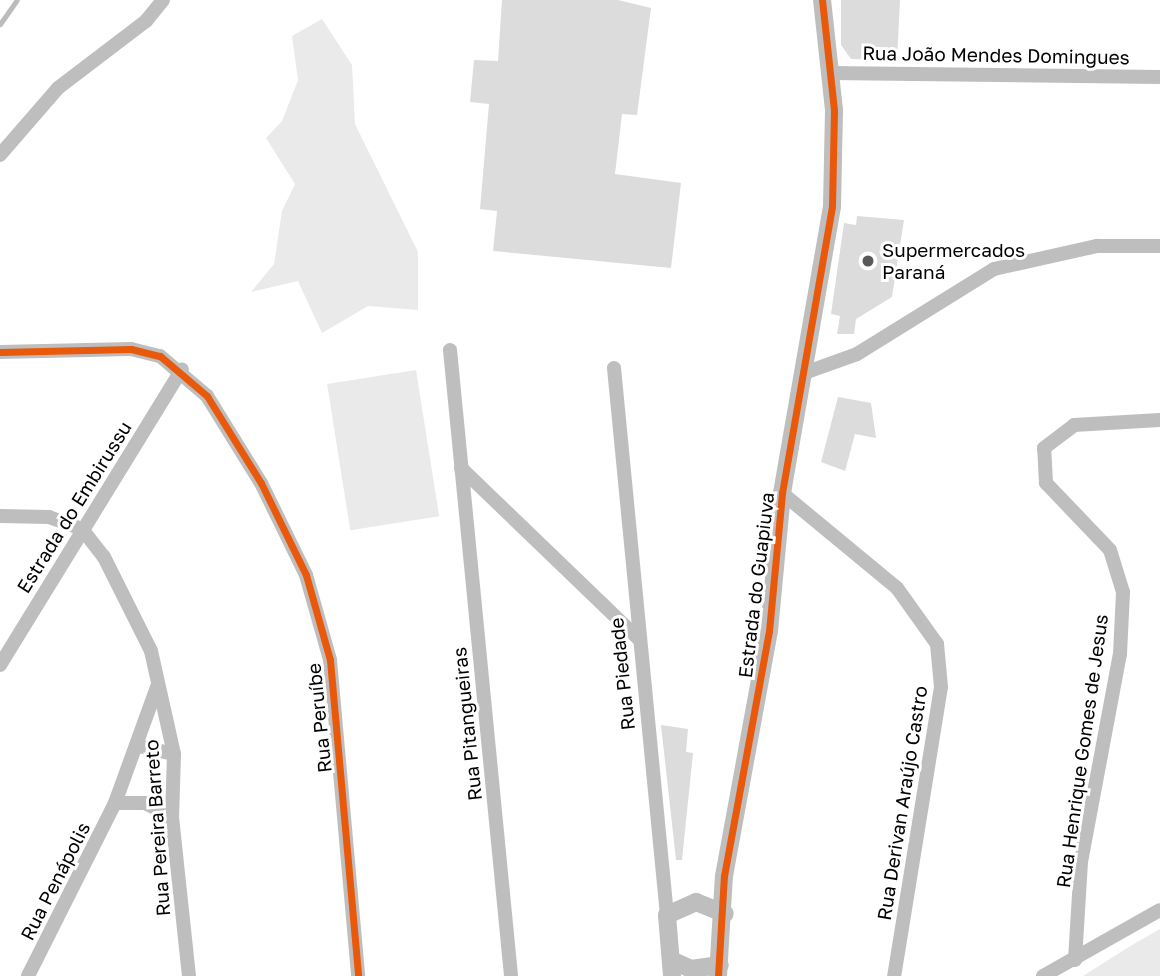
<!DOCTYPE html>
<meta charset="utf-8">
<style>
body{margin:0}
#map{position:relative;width:1160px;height:976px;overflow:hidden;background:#fff;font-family:"Golos Text",sans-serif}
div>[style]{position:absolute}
.green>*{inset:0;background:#eaeaea;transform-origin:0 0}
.stream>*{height:5px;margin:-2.5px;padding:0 2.5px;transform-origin:2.5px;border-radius:2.5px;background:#bcbcbc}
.building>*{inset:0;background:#dcdcdc}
.minor>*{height:14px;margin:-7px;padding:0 7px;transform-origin:7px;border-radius:7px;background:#bebebe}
.tertiary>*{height:18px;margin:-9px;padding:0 9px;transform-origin:9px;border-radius:9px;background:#bebebe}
.cycleway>*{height:7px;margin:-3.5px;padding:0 3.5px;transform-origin:3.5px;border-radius:3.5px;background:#e8590c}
.dots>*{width:19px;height:19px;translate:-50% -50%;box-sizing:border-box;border:4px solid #fff;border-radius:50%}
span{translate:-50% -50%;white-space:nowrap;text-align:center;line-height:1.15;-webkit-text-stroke:6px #fff;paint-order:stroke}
.street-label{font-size:19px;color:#000}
.poi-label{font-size:19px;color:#000}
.left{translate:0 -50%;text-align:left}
</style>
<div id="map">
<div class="green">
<div style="clip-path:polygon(322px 19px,352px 65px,355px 124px,418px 252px,418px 310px,368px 306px,322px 333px,298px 281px,251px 292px,274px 264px,282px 211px,295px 184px,266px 138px,282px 121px,298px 80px,292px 36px)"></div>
<div style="left:416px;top:370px;width:148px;height:90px;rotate:81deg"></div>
<div style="clip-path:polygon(1160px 929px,1160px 976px,1083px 976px,1132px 945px)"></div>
</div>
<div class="stream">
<div style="left:0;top:24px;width:29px;rotate:-55deg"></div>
</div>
<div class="building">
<div style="clip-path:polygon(502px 0,618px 0,651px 8px,637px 115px,622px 114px,615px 174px,681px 183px,671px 268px,493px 251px,497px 211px,480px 209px,489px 104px,470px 102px,474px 60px,498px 61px)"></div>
<div style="clip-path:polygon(841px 0,900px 0,897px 60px,851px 59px,841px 45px)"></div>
<div style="clip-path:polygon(857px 216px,904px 220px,892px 297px,856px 319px,854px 334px,837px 334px,840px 316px,831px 314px,844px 223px,856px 225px)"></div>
<div style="clip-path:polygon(838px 397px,871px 403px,876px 438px,855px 434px,845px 471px,821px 462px)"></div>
<div style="clip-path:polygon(661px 725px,688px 729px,686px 752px,693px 753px,682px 860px,676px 860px)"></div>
</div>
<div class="minor">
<div style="left:831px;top:73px;width:329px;rotate:0.7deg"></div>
<div style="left:0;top:155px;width:89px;rotate:-49.1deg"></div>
<div style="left:58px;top:88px;width:111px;rotate:-37.3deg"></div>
<div style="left:146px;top:21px;width:27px;rotate:-51deg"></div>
<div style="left:450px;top:350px;width:629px;rotate:84.43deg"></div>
<div style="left:0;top:352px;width:131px;rotate:-1.3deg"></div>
<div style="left:131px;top:349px;width:30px;rotate:14deg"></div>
<div style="left:160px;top:356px;width:62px;rotate:40.4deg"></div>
<div style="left:207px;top:396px;width:102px;rotate:58.2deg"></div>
<div style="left:261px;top:483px;width:102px;rotate:63.9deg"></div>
<div style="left:306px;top:575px;width:88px;rotate:74.2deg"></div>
<div style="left:330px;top:660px;width:317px;rotate:84.9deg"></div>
<div style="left:614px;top:368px;width:550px;rotate:84.47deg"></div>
<div style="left:807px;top:372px;width:53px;rotate:-19.8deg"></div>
<div style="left:857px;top:354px;width:161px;rotate:-31.8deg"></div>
<div style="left:994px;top:269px;width:106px;rotate:-12.6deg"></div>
<div style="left:1097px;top:246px;width:63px"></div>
<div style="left:461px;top:468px;width:247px;rotate:43.9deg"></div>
<div style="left:782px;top:493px;width:149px;rotate:39.6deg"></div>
<div style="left:897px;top:588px;width:69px;rotate:54.5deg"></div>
<div style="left:937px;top:644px;width:43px;rotate:84.7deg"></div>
<div style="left:941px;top:687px;width:293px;rotate:99.2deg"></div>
<div style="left:0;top:516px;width:49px;rotate:1.2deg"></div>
<div style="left:49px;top:517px;width:35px;rotate:20deg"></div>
<div style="left:82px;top:529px;width:36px;rotate:52deg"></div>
<div style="left:104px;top:557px;width:105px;rotate:63.4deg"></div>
<div style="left:151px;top:651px;width:106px;rotate:77.4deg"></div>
<div style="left:174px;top:754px;width:63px;rotate:91.8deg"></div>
<div style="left:172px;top:817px;width:160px;rotate:83.9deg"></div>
<div style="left:0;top:665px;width:347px;rotate:-58.4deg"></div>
<div style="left:139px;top:746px;width:36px;rotate:13deg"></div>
<div style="left:115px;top:803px;width:30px"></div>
<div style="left:145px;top:803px;width:30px;rotate:27deg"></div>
<div style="left:1075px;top:960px;width:98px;rotate:-86.5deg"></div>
<div style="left:1081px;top:862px;width:212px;rotate:-79.4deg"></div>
<div style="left:1120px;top:654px;width:62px;rotate:-87.2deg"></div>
<div style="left:1123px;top:592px;width:44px;rotate:-107.2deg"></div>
<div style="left:1110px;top:550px;width:93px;rotate:-133.7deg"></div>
<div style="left:1046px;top:483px;width:35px;rotate:-93deg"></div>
<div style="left:1044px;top:448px;width:38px;rotate:-37deg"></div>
<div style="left:1074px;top:425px;width:86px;rotate:-3.3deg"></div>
<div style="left:28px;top:976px;width:194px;rotate:-63.3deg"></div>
<div style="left:115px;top:803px;width:123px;rotate:-70.1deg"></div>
<div style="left:1043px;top:976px;width:134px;rotate:-29.4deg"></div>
</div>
<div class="tertiary">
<div style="left:671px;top:960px;width:22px;rotate:24deg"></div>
<div style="left:691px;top:969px;width:29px;rotate:-8deg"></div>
<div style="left:672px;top:976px;width:61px;rotate:-94.7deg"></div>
<div style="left:667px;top:915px;width:32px;rotate:-24deg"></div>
<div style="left:696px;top:902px;width:31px;rotate:22deg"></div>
<div style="left:718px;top:976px;width:100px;rotate:-86.6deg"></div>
<div style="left:724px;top:876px;width:249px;rotate:-79.6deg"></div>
<div style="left:769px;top:631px;width:139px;rotate:-84.6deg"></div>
<div style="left:782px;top:493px;width:291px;rotate:-80.1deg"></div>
<div style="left:832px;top:206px;width:96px;rotate:-88.8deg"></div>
<div style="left:834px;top:110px;width:111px;rotate:-96.2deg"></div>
</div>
<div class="cycleway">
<div style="left:0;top:352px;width:131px;rotate:-1.3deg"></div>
<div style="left:131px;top:349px;width:30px;rotate:14deg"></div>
<div style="left:160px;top:356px;width:62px;rotate:40.4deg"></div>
<div style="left:207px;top:396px;width:102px;rotate:58.2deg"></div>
<div style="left:261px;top:483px;width:102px;rotate:63.9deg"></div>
<div style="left:306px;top:575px;width:88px;rotate:74.2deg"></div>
<div style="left:330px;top:660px;width:317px;rotate:84.9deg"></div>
<div style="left:718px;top:976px;width:100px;rotate:-86.6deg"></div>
<div style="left:724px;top:876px;width:249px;rotate:-79.6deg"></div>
<div style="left:769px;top:631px;width:139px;rotate:-84.6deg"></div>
<div style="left:782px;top:493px;width:291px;rotate:-80.1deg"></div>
<div style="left:832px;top:206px;width:96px;rotate:-88.8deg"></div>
<div style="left:834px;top:110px;width:111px;rotate:-96.2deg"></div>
</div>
<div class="dots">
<div style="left:868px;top:261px;background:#595959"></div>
</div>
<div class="street-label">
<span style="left:996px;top:55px;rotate:1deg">Rua João Mendes Domingues</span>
<span style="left:74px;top:507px;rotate:-58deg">Estrada do Embirussu</span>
<span style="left:756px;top:585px;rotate:-83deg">Estrada do Guapiuva</span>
<span style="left:622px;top:674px;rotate:-96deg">Rua Piedade</span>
<span style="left:319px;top:718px;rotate:-96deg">Rua Peruíbe</span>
<span style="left:467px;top:724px;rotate:-96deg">Rua Pitangueiras</span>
<span style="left:1082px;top:751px;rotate:-82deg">Rua Henrique Gomes de Jesus</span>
<span style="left:902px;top:803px;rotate:-81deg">Rua Derivan Araújo Castro</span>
<span style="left:157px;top:828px;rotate:-94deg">Rua Pereira Barreto</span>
<span style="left:55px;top:881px;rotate:-63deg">Rua Penápolis</span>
</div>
<div class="poi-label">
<span class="left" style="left:882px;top:261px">Supermercados<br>Paraná</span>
</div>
</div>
